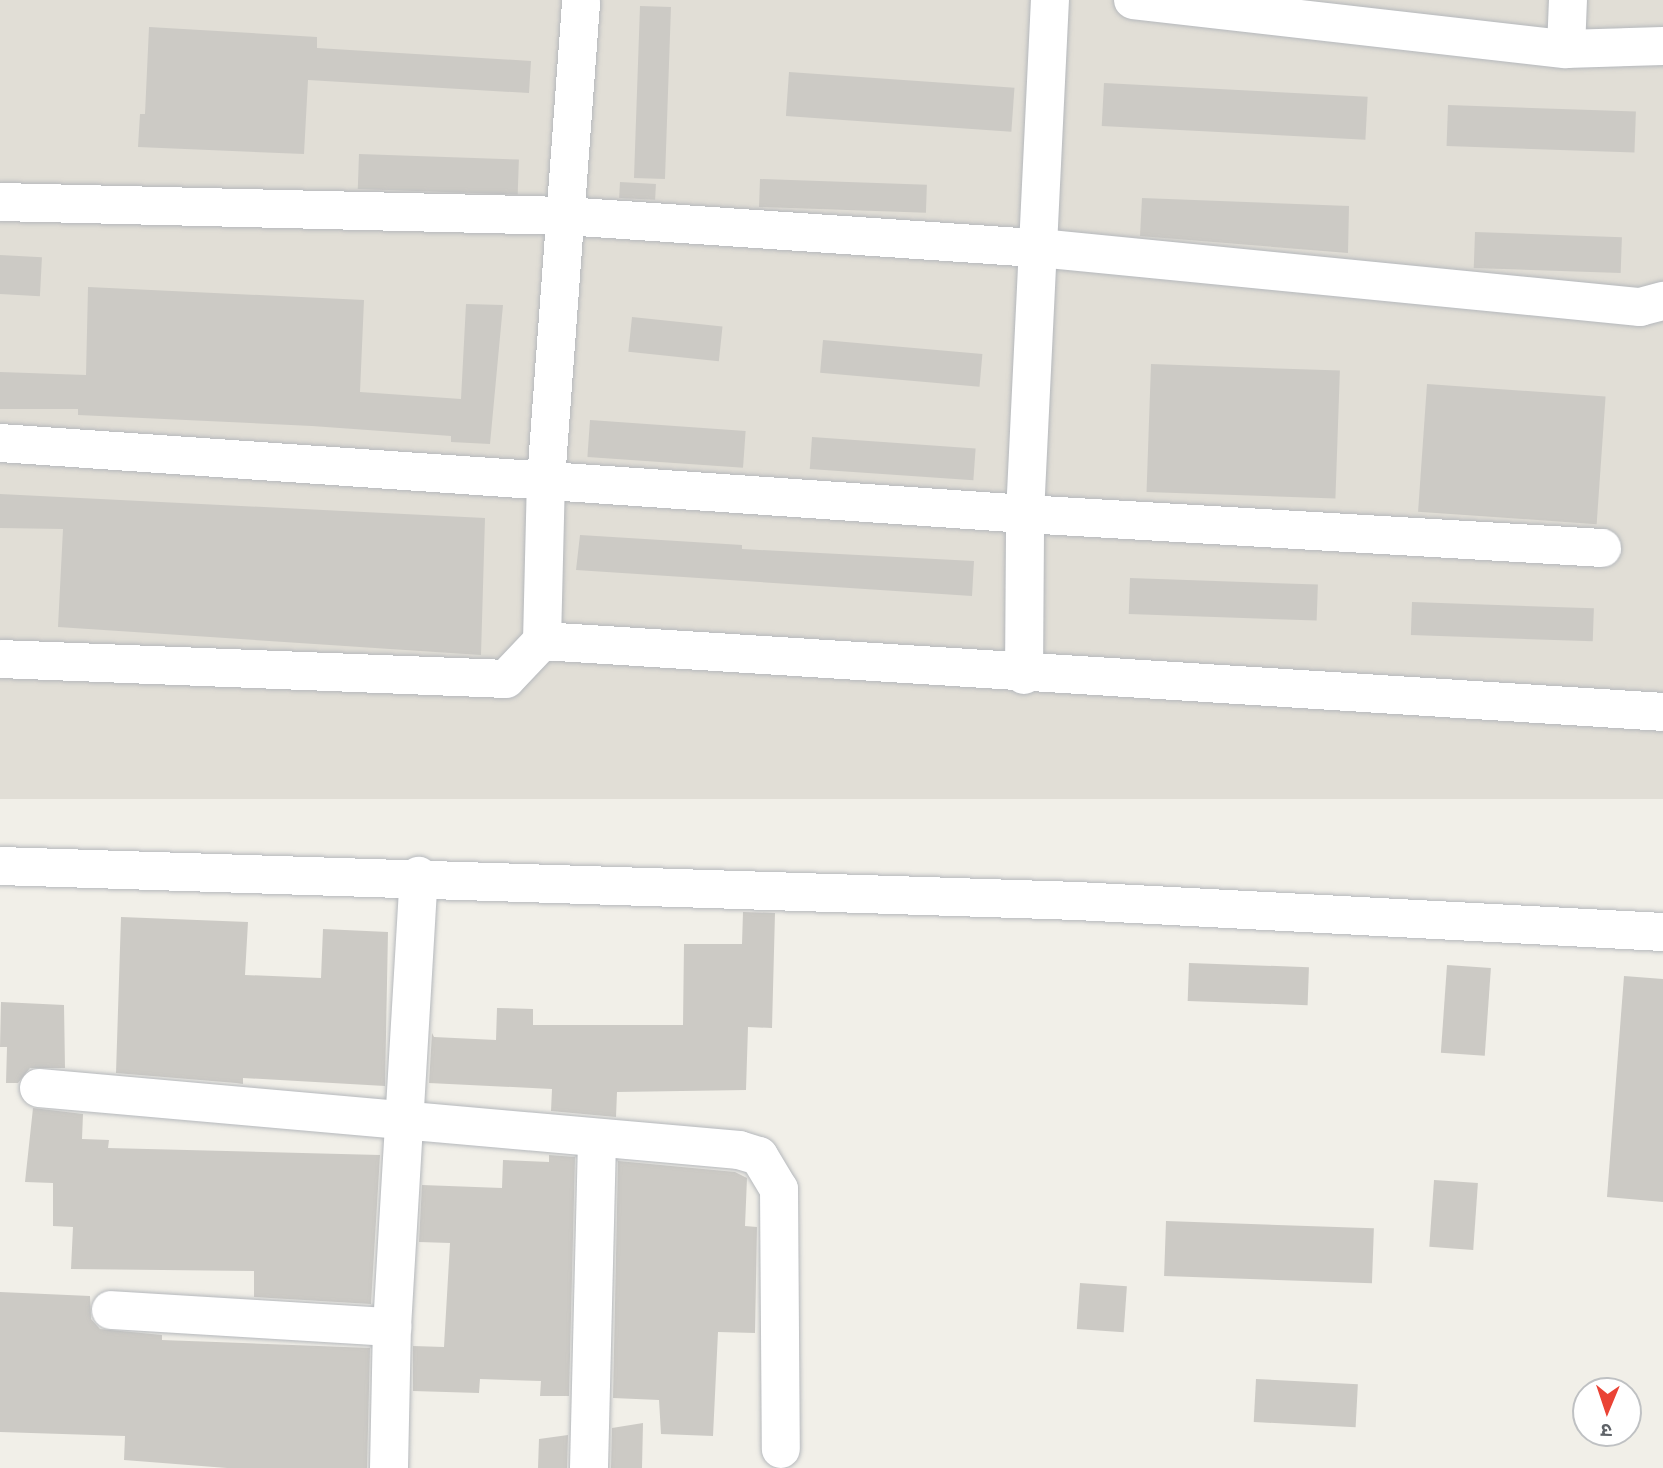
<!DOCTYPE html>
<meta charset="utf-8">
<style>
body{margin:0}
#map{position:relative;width:1663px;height:1468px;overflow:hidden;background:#f1efe8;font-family:"Archivo Narrow","Noto Sans Devanagari",sans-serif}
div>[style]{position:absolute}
.education>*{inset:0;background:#e1ded6;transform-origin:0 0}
.building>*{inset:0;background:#cccac5;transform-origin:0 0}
.roads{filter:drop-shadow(0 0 2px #b5b8bc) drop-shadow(0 0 2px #b5b8bc)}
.minor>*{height:38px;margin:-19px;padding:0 19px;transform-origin:19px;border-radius:19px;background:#fff}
span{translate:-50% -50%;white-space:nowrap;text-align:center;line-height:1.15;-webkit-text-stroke:6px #fff;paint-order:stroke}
.north{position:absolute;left:1572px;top:1377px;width:70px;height:70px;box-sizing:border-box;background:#fff;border:2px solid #bfc1c3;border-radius:50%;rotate:182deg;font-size:19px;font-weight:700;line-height:28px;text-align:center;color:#5f6368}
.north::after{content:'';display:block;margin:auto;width:24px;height:32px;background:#ea4335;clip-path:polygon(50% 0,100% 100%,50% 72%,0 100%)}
</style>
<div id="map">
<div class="education">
<div style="left:0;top:0;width:1663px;height:799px"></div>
</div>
<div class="building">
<div style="left:640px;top:6px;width:31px;height:172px;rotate:2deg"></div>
<div style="clip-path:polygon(149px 27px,317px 37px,317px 48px,531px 61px,529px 93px,308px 80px,304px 154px,138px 147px,140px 114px,145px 114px)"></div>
<div style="left:789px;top:72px;width:226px;height:44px;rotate:4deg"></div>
<div style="left:1104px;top:83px;width:264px;height:43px;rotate:3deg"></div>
<div style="left:1448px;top:105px;width:188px;height:41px;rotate:2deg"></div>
<div style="left:359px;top:154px;width:160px;height:35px;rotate:2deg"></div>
<div style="left:760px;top:179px;width:167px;height:28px;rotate:2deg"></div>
<div style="left:620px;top:182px;width:36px;height:16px;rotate:3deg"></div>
<div style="clip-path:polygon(1142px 198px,1349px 206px,1348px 253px,1140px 236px)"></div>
<div style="left:1475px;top:232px;width:147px;height:36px;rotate:2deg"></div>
<div style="left:0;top:255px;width:42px;height:39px;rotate:3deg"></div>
<div style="clip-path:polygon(88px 287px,364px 300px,360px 392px,461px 399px,466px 304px,503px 305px,490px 444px,451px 442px,451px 436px,312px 426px,78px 415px,78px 409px,0 409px,0 372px,86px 375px)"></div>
<div style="left:632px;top:317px;width:91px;height:35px;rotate:6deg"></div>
<div style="left:823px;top:340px;width:160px;height:33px;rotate:5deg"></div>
<div style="left:1151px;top:364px;width:189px;height:128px;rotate:2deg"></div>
<div style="left:1427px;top:384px;width:179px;height:128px;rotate:4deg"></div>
<div style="left:590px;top:420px;width:156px;height:37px;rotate:4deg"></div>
<div style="left:812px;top:437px;width:164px;height:32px;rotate:4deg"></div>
<div style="clip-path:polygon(0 494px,485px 518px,481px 655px,58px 627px,63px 529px,0 528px)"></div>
<div style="clip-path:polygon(580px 535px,742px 545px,742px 549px,974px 561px,972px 596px,576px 570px)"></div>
<div style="left:1130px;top:578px;width:188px;height:36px;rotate:2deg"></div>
<div style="left:1412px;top:602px;width:182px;height:33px;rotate:2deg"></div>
<div style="clip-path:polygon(743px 912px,775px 913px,772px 1028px,748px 1027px,746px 1090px,617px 1092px,616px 1117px,551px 1111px,552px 1089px,429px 1083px,432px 1033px,434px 1037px,496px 1040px,497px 1008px,533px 1009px,533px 1025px,683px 1025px,684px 944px,742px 944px)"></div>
<div style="clip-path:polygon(121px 917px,248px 922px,245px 975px,321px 978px,323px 929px,388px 932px,385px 1086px,243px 1078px,243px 1084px,236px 1083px,116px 1073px)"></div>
<div style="left:1189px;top:963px;width:120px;height:38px;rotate:2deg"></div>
<div style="left:1447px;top:965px;width:44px;height:88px;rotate:4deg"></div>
<div style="clip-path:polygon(1624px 976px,1663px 979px,1663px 1202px,1607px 1197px)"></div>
<div style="clip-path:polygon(1px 1002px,64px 1005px,65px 1068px,30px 1068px,18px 1083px,6px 1083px,7px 1047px,0 1047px)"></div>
<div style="clip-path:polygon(33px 1108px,83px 1114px,82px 1139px,109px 1140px,108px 1148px,380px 1155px,371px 1304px,254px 1297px,254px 1271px,71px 1269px,73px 1227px,53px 1226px,53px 1183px,25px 1182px)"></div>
<div style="clip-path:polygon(549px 1155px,575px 1157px,569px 1396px,540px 1396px,541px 1381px,480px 1379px,479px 1393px,413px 1391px,413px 1346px,444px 1347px,450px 1243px,419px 1242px,422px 1185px,502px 1188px,503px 1160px,549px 1162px)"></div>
<div style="clip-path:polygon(618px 1161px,735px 1172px,747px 1178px,745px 1226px,757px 1227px,755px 1333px,718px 1332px,713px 1436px,661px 1434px,659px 1400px,613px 1398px)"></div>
<div style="left:1434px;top:1180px;width:44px;height:67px;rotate:4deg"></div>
<div style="left:1166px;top:1221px;width:208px;height:55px;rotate:2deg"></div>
<div style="left:1080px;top:1283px;width:47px;height:46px;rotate:4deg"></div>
<div style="clip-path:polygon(0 1292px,90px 1296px,91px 1319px,100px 1329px,162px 1335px,162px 1340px,370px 1348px,367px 1468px,227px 1468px,124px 1460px,125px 1436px,0 1432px)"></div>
<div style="left:1256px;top:1379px;width:102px;height:43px;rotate:3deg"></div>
<div style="clip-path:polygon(643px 1423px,642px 1468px,611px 1468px,612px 1428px)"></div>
<div style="clip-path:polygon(568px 1435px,567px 1468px,538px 1468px,539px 1439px)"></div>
</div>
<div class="roads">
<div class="minor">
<div style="left:1133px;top:0;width:436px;rotate:6.5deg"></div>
<div style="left:1566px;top:49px;width:97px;rotate:-1.8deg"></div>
<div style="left:1566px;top:49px;width:49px;rotate:-87.7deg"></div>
<div style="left:0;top:202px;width:565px;rotate:1.42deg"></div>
<div style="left:565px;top:216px;width:475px;rotate:3.9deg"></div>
<div style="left:1039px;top:248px;width:604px;rotate:5.61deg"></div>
<div style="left:1640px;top:307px;width:24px;rotate:-15deg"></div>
<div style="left:0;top:443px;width:1027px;rotate:3.96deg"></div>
<div style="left:1025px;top:514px;width:578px;rotate:3.37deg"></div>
<div style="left:542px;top:641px;width:1123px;rotate:3.62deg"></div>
<div style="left:0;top:659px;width:506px;rotate:2.26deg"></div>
<div style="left:506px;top:679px;width:52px;rotate:-46.5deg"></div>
<div style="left:542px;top:641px;width:161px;rotate:-88.6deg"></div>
<div style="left:546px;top:480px;width:481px;rotate:-85.8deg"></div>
<div style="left:1024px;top:675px;width:161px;rotate:-89.6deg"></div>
<div style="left:1025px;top:514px;width:515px;rotate:-87.22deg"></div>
<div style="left:0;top:866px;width:1078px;rotate:1.86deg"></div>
<div style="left:1077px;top:901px;width:587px;rotate:3.03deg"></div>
<div style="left:39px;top:1088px;width:703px;rotate:5.06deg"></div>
<div style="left:739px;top:1150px;width:21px;rotate:17deg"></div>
<div style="left:759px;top:1156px;width:39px;rotate:59deg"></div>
<div style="left:779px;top:1189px;width:260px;rotate:89.6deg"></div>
<div style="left:111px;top:1310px;width:282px;rotate:3.5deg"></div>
<div style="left:389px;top:1468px;width:141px;rotate:-88.8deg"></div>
<div style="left:392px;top:1327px;width:452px;rotate:-86.6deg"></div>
<div style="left:589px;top:1468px;width:328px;rotate:-88.6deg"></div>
</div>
</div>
<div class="north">उ</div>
</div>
